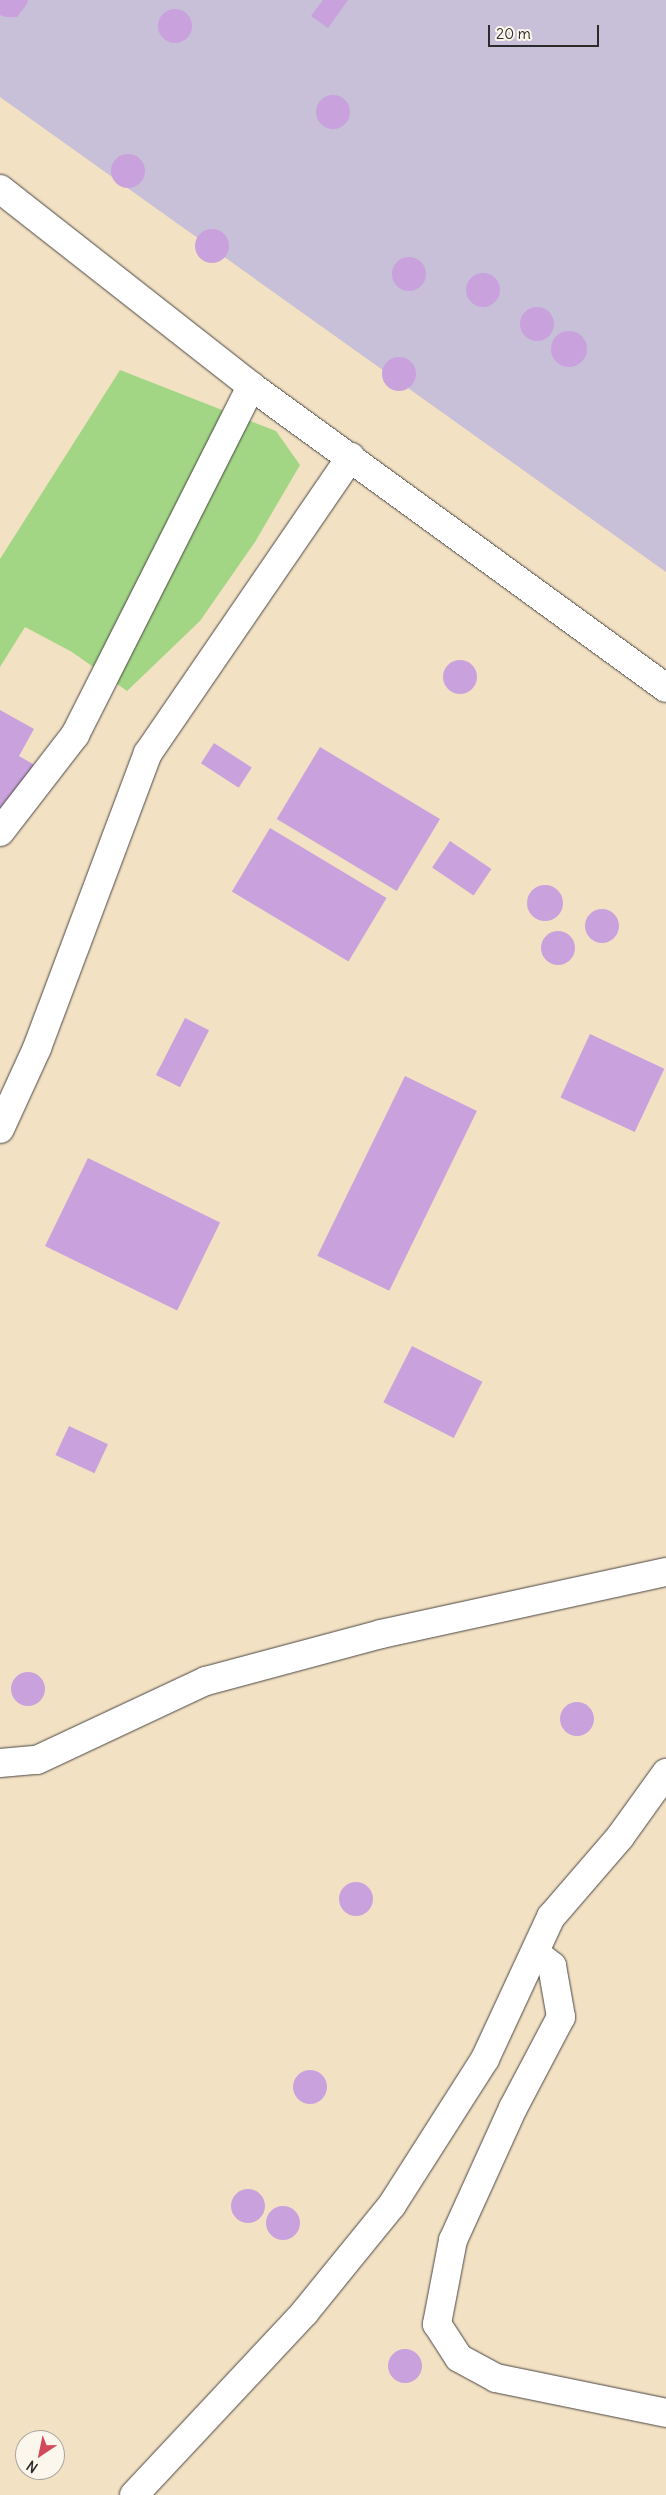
<!DOCTYPE html>
<style>
body{margin:0}
#map{position:relative;width:666px;height:2495px;overflow:hidden;background:#f3e1c4;font-family:Delius,sans-serif}
div>[style]{position:absolute}
.industrial>*{inset:0;background:#c8bfd8}
.green>*{inset:0;background:#a2d685}
.building>*{inset:0;background:#c9a1dd;transform-origin:0 0}
.round{border-radius:50%}
.roads{filter:drop-shadow(0 0 1px #494642) drop-shadow(0 0 1px #494642)}
.minor>*{height:28px;margin:-14px;padding:0 14px;transform-origin:14px;border-radius:14px;background:#fff}
span{translate:-50% -50%;white-space:nowrap;text-align:center;line-height:1.15;-webkit-text-stroke:5px #fbf7ec;paint-order:stroke}
.north{position:absolute;left:15px;top:2430px;width:50px;height:50px;box-sizing:border-box;background:#fbf7ec;border:1px solid #a8a59f;border-radius:50%;rotate:214deg;font-size:14px;font-weight:700;line-height:20px;text-align:center;color:#2b2b2b}
.north::after{content:'';display:block;margin:auto;width:18px;height:22px;background:#d1495b;clip-path:polygon(50% 0,100% 100%,50% 72%,0 100%)}
.scale{position:absolute;left:488px;top:25px;width:111px;height:22px;box-sizing:border-box;border:2px solid #2b2b2b;border-top:0;padding-left:6px;font-size:15px;line-height:18px;white-space:nowrap;color:#2b2b2b;-webkit-text-stroke:4px #fbf7ec;paint-order:stroke}
</style>
<div id="map">
<div class="industrial">
<div style="clip-path:polygon(0 0,666px 0,666px 572px,0 97px)"></div>
</div>
<div class="green">
<div style="clip-path:polygon(120px 370px,276px 431px,300px 465px,255px 542px,200px 621px,127px 691px,72px 652px,25px 627px,0 667px,0 559px)"></div>
</div>
<div class="building">
<div style="clip-path:polygon(0 0,28px 0,27px 4px,17px 17px,6px 17px,0 15px)"></div>
<div style="clip-path:polygon(323px 0,348px 0,328px 28px,311px 16px)"></div>
<div class="round" style="left:158px;top:9px;width:34px;height:34px"></div>
<div class="round" style="left:316px;top:95px;width:34px;height:34px"></div>
<div class="round" style="left:111px;top:154px;width:34px;height:34px"></div>
<div class="round" style="left:195px;top:229px;width:34px;height:34px"></div>
<div class="round" style="left:392px;top:257px;width:34px;height:34px"></div>
<div class="round" style="left:466px;top:273px;width:34px;height:34px"></div>
<div class="round" style="left:520px;top:307px;width:34px;height:34px"></div>
<div class="round" style="left:551px;top:331px;width:36px;height:36px"></div>
<div class="round" style="left:382px;top:357px;width:34px;height:34px"></div>
<div class="round" style="left:443px;top:660px;width:34px;height:34px"></div>
<div style="clip-path:polygon(0 710px,34px 729px,19px 756px,45px 771px,0 832px)"></div>
<div style="left:214px;top:743px;width:45px;height:24px;rotate:33deg"></div>
<div style="left:320px;top:747px;width:140px;height:84px;rotate:31deg"></div>
<div style="left:270px;top:828px;width:136px;height:74px;rotate:31deg"></div>
<div style="left:450px;top:841px;width:50px;height:32px;rotate:34deg"></div>
<div class="round" style="left:527px;top:885px;width:36px;height:36px"></div>
<div class="round" style="left:585px;top:909px;width:34px;height:34px"></div>
<div class="round" style="left:541px;top:931px;width:34px;height:34px"></div>
<div style="left:185px;top:1018px;width:27px;height:64px;rotate:27deg"></div>
<div style="left:590px;top:1034px;width:82px;height:70px;rotate:25deg"></div>
<div style="left:405px;top:1076px;width:80px;height:200px;rotate:26deg"></div>
<div style="left:88px;top:1158px;width:147px;height:98px;rotate:26deg"></div>
<div style="left:412px;top:1346px;width:79px;height:63px;rotate:27deg"></div>
<div style="left:69px;top:1426px;width:43px;height:32px;rotate:25deg"></div>
<div class="round" style="left:11px;top:1672px;width:34px;height:34px"></div>
<div class="round" style="left:560px;top:1702px;width:34px;height:34px"></div>
<div class="round" style="left:339px;top:1882px;width:34px;height:34px"></div>
<div class="round" style="left:293px;top:2070px;width:34px;height:34px"></div>
<div class="round" style="left:231px;top:2189px;width:34px;height:34px"></div>
<div class="round" style="left:266px;top:2206px;width:34px;height:34px"></div>
<div class="round" style="left:388px;top:2349px;width:34px;height:34px"></div>
</div>
<div class="roads">
<div class="minor">
<div style="left:0;top:189px;width:319px;rotate:38.1deg"></div>
<div style="left:251px;top:386px;width:513px;rotate:36.04deg"></div>
<div style="left:0;top:832px;width:123px;rotate:-52.3deg"></div>
<div style="left:75px;top:735px;width:391px;rotate:-63.2deg"></div>
<div style="left:0;top:1129px;width:89px;rotate:-65.4deg"></div>
<div style="left:37px;top:1048px;width:315px;rotate:-69.4deg"></div>
<div style="left:148px;top:753px;width:359px;rotate:-55.6deg"></div>
<div style="left:0;top:1763px;width:37px;rotate:-5deg"></div>
<div style="left:37px;top:1760px;width:187px;rotate:-25.1deg"></div>
<div style="left:206px;top:1681px;width:181px;rotate:-15deg"></div>
<div style="left:381px;top:1634px;width:292px;rotate:-12.3deg"></div>
<div style="left:538px;top:1955px;width:18px;rotate:38deg"></div>
<div style="left:552px;top:1966px;width:52px;rotate:80deg"></div>
<div style="left:561px;top:2017px;width:103px;rotate:117.8deg"></div>
<div style="left:513px;top:2108px;width:145px;rotate:114.4deg"></div>
<div style="left:453px;top:2240px;width:86px;rotate:100.8deg"></div>
<div style="left:437px;top:2324px;width:40px;rotate:57.1deg"></div>
<div style="left:459px;top:2358px;width:42px;rotate:28.4deg"></div>
<div style="left:496px;top:2378px;width:174px;rotate:11.6deg"></div>
<div style="left:134px;top:2495px;width:250px;rotate:-46.9deg"></div>
<div style="left:305px;top:2312px;width:138px;rotate:-50.9deg"></div>
<div style="left:392px;top:2205px;width:173px;rotate:-57.5deg"></div>
<div style="left:485px;top:2059px;width:157px;rotate:-65.1deg"></div>
<div style="left:551px;top:1917px;width:106px;rotate:-49.2deg"></div>
<div style="left:620px;top:1837px;width:79px;rotate:-54.3deg"></div>
</div>
</div>
<div class="north">N</div>
<div class="scale">20 m</div>
</div>
